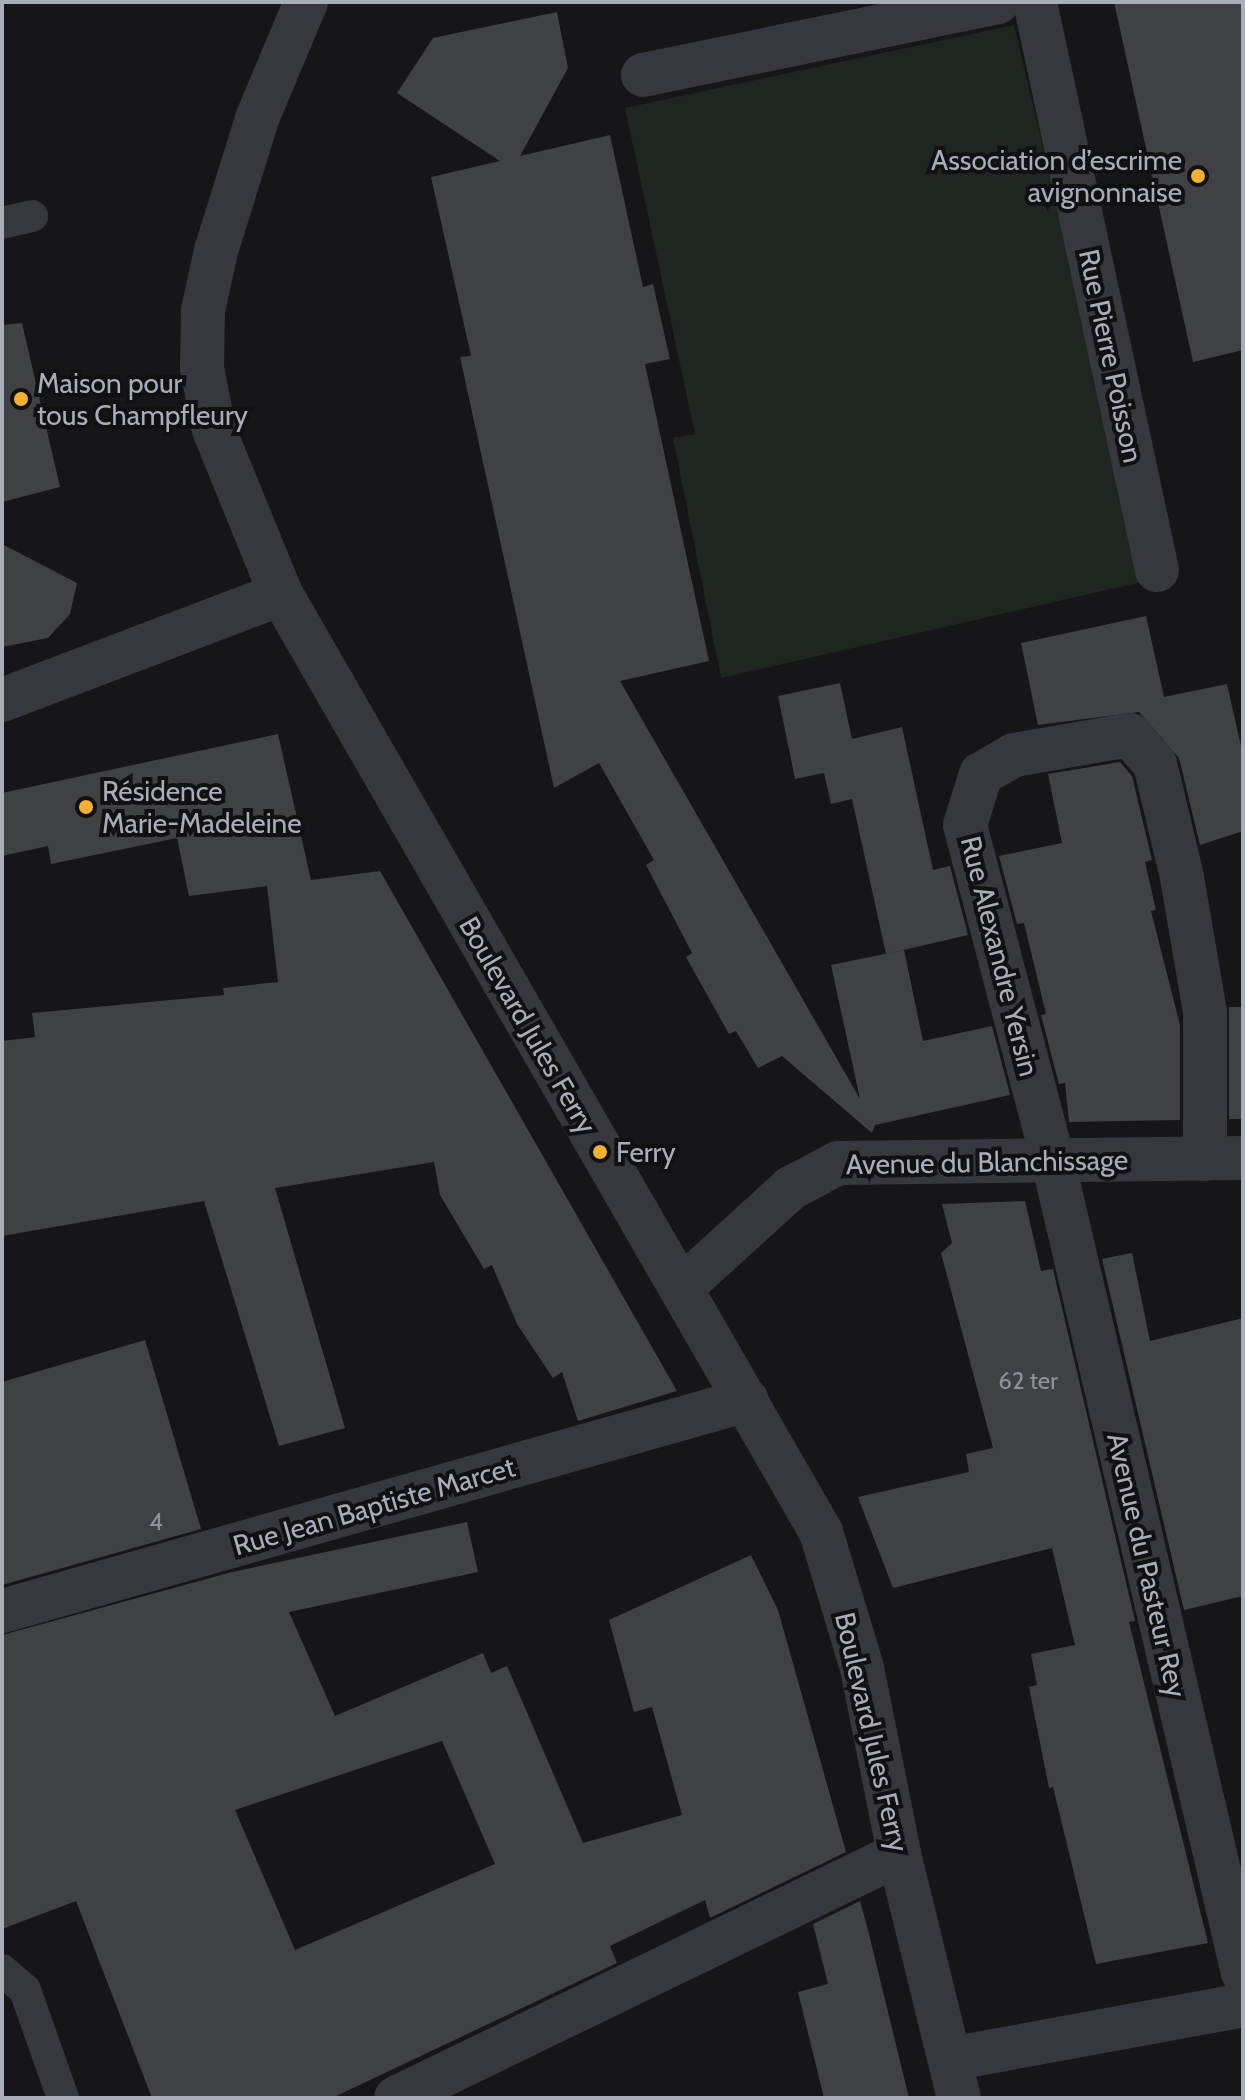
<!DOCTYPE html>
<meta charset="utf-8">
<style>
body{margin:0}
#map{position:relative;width:1245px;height:2100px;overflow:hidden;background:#161618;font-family:Cabin,sans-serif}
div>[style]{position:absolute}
.green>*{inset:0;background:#1e261f}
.building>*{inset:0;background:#404145;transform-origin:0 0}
.service>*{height:32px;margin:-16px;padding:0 16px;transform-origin:16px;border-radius:16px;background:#37383d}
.minor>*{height:44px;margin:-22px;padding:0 22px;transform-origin:22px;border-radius:22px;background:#37383d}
.tertiary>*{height:44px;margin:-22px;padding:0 22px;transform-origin:22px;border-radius:22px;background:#37383d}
.dots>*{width:22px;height:22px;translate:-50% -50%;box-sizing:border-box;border:4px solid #111113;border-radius:50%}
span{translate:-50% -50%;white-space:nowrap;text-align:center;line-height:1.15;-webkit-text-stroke:8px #111113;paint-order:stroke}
.number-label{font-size:24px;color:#8e929b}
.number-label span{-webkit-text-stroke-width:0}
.poi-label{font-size:28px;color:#a8adb8}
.right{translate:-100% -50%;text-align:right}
.left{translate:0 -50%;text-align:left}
.street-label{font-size:28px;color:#a8adb8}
.frame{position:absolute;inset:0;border:4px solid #a8adb8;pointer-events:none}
</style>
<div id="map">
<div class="green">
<div style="clip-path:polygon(1014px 25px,1146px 581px,721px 678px,673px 438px,695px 434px,625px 108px)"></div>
</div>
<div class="building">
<div style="clip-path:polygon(1114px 2px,1243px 2px,1243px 350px,1193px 362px)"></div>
<div style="clip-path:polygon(557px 12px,568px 68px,520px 156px,610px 135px,643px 287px,653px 284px,670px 359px,645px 364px,709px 661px,620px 681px,860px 1099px,831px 965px,904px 950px,923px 1041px,992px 1026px,1010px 1095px,875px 1125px,872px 1133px,782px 1056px,758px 1068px,736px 1031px,729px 1034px,686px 957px,692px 953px,646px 865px,654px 860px,599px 763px,554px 788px,460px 357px,471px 356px,431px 177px,500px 161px,397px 93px,433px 38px)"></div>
<div style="clip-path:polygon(22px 323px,60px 487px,2px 502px,2px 325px)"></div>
<div style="clip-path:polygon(2px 544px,77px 583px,70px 614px,48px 638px,2px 647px)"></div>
<div style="clip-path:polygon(1146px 616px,1164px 697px,1227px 684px,1243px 755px,1243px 831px,1200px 845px,1179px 758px,1139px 712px,1038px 725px,1021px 643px)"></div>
<div style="clip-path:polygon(840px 683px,852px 739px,902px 727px,933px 870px,950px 866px,968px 935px,886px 954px,852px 799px,831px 804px,824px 773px,795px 779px,778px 696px)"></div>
<div style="clip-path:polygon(278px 734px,311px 880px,380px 871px,677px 1391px,578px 1421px,562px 1372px,553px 1378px,517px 1324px,492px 1265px,484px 1269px,440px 1195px,434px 1162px,275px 1188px,345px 1428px,279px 1446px,204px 1201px,2px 1236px,2px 1041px,35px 1037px,32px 1013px,224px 995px,223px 988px,278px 982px,267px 886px,189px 896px,177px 838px,51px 864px,48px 846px,2px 856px,2px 793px)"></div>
<div style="clip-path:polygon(1120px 762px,1132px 776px,1152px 860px,1145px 862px,1156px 910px,1151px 911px,1180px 1025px,1180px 1120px,1069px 1122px,1065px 1083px,1059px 1084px,1041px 1015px,1046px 1014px,1024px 923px,1017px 924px,999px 856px,1062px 843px,1048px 774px)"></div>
<div style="left:1243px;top:1007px;width:112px;height:14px;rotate:90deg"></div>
<div style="clip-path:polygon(1025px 1201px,1041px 1271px,1053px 1269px,1135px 1621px,1129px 1622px,1208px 1943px,1096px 1964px,1053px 1787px,1049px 1788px,1029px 1687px,1037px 1685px,1031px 1654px,1075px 1645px,1052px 1548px,893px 1588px,858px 1497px,969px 1472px,966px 1454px,993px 1448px,941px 1253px,952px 1243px,942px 1204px)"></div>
<div style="clip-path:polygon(1132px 1253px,1150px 1341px,1243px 1318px,1243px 1596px,1184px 1610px,1102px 1259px)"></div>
<div style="clip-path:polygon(145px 1340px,201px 1529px,2px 1585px,2px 1382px)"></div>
<div style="clip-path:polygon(evenodd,467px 1522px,478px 1572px,289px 1612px,335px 1716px,483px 1653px,491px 1673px,507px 1666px,583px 1843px,682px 1815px,652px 1707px,634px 1712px,609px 1620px,751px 1555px,778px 1610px,846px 1852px,710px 1918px,705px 1900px,610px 1946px,617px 1963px,332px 2098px,152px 2098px,76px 1901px,2px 1929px,2px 1635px,232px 1572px,467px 1522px,442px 1741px,495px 1864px,295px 1950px,235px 1810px,442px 1741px)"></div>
<div style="clip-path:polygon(860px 1901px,868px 1930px,909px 2098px,824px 2098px,798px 1992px,828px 1984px,813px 1924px)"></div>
</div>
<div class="service">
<div style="left:2px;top:223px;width:31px;rotate:-13deg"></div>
<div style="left:2px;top:1970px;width:30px;rotate:41deg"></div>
<div style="left:25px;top:1990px;width:114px;rotate:70.6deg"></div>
</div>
<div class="minor">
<div style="left:1035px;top:2px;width:581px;rotate:77.88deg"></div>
<div style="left:643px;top:75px;width:362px;rotate:-11.6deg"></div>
<div style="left:2px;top:700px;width:298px;rotate:-20.8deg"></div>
<div style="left:1205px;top:1159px;width:147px;rotate:-90deg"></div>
<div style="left:1205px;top:1012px;width:137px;rotate:-99.7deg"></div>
<div style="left:1182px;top:877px;width:116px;rotate:-103.4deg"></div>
<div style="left:1155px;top:764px;width:38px;rotate:-131deg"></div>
<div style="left:1130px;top:735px;width:118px;rotate:170.2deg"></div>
<div style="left:1014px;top:755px;width:38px;rotate:150deg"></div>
<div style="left:981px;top:774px;width:53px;rotate:107.4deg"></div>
<div style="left:965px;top:825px;width:343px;rotate:75.3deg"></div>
<div style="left:1052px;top:1157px;width:838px;rotate:76.83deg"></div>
<div style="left:681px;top:1288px;width:149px;rotate:-42.3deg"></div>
<div style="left:791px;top:1188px;width:53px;rotate:-28deg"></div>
<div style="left:838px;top:1163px;width:405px;rotate:-0.7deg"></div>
<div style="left:2px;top:1611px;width:774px;rotate:-15.81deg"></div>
<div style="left:950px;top:2059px;width:298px;rotate:-10.4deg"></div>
<div style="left:396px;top:2098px;width:559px;rotate:-25.88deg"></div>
</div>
<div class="tertiary">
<div style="left:306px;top:2px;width:124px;rotate:112.8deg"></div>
<div style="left:258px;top:116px;width:141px;rotate:107.3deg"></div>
<div style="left:216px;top:251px;width:60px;rotate:102.4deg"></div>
<div style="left:203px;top:310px;width:58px;rotate:91deg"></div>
<div style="left:202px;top:368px;width:63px;rotate:79deg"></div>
<div style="left:214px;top:430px;width:177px;rotate:67.8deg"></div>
<div style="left:281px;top:594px;width:1082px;rotate:60.07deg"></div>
<div style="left:821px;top:1532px;width:142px;rotate:73.2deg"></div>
<div style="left:862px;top:1668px;width:190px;rotate:78.7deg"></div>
<div style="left:899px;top:1854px;width:251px;rotate:76.2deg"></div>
</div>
<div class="dots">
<div style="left:1198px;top:176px;background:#f2b134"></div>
<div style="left:21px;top:399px;background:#f2b134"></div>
<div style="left:86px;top:807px;background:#f2b134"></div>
<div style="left:600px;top:1152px;background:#f2b134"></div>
</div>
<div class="number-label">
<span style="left:1028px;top:1381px">62 ter</span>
<span style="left:156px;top:1522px">4</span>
</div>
<div class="poi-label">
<span class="right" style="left:1182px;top:176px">Association d’escrime<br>avignonnaise</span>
<span class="left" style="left:37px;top:399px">Maison pour<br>tous Champfleury</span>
<span class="left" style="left:102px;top:807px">Résidence<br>Marie-Madeleine</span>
<span class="left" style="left:616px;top:1152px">Ferry</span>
</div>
<div class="street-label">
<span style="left:1111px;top:356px;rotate:78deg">Rue Pierre Poisson</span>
<span style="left:1000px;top:956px;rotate:76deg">Rue Alexandre Yersin</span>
<span style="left:528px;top:1025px;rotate:60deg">Boulevard Jules Ferry</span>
<span style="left:987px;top:1162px;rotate:-1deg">Avenue du Blanchissage</span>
<span style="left:374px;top:1506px;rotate:-16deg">Rue Jean Baptiste Marcet</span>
<span style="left:1147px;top:1565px;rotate:77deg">Avenue du Pasteur Rey</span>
<span style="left:872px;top:1732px;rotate:77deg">Boulevard Jules Ferry</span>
</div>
<div class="frame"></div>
</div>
